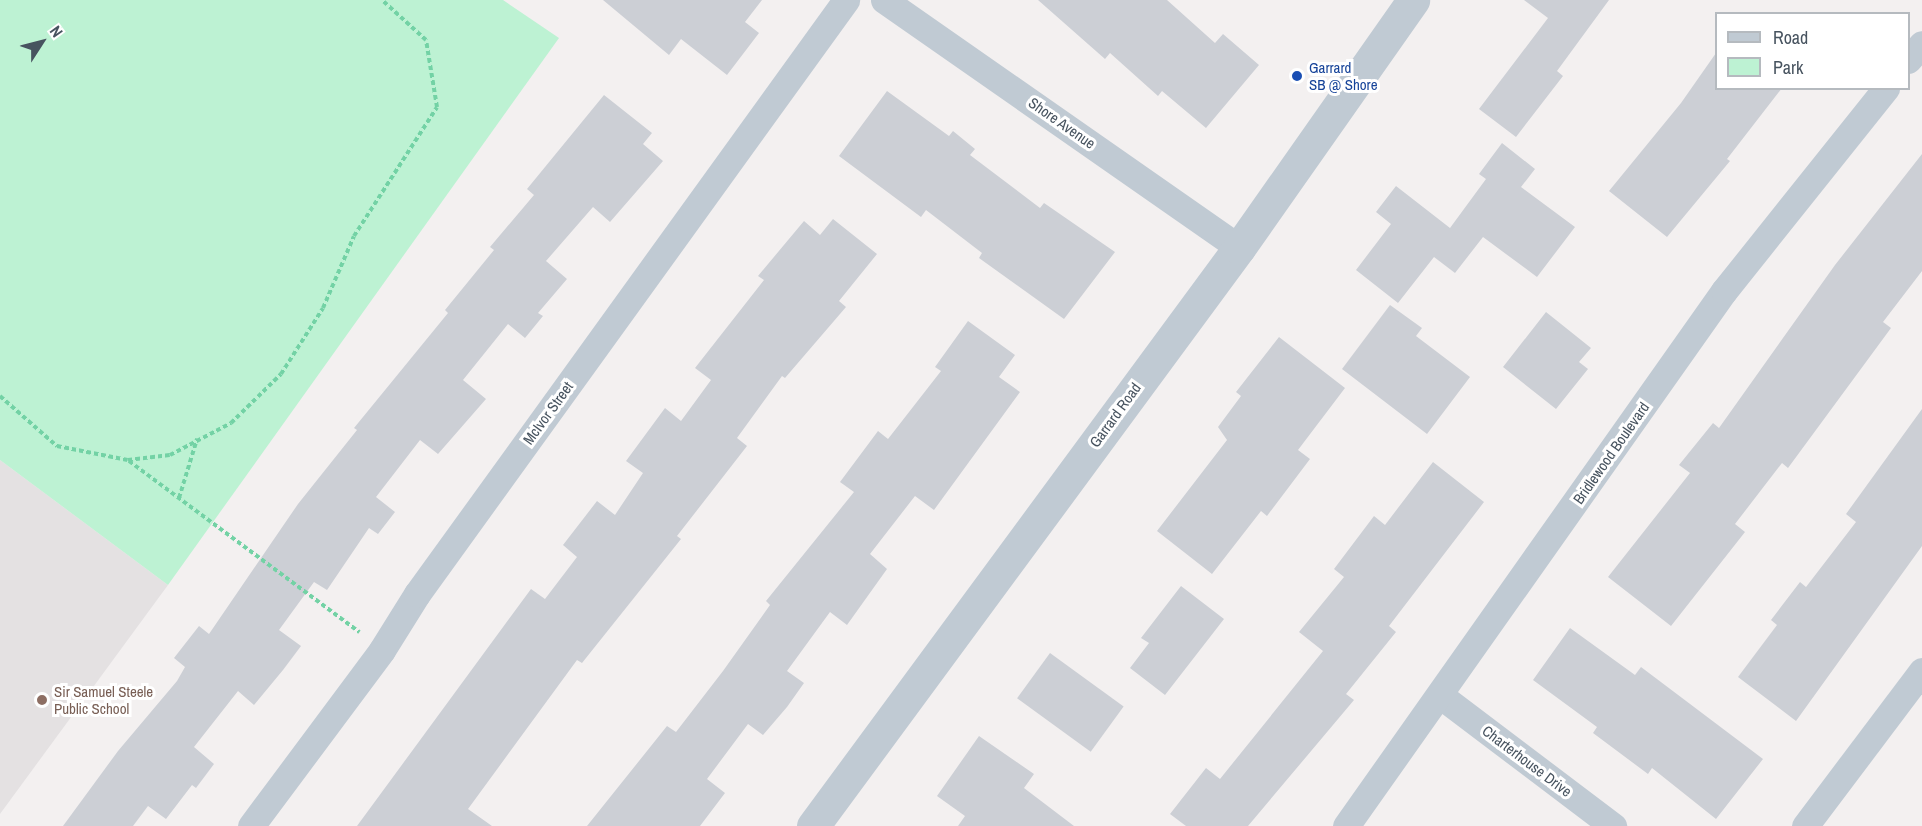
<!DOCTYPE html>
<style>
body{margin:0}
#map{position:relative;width:1922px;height:826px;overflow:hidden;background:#f3f0f0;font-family:"Archivo Narrow",sans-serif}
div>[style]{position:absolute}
.education>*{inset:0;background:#e4e1e2}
.green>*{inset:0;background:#bdf2d3}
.building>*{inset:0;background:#cccfd5;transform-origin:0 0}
.path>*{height:4px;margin-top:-2px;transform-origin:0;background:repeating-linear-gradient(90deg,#73d2a5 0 4.5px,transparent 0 7.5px)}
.minor>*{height:27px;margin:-13.5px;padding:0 13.5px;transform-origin:13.5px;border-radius:13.5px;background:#c0cad3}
.tertiary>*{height:33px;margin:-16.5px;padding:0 16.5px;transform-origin:16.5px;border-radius:16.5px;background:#c0cad3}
.dots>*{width:16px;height:16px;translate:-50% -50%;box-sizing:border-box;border:3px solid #fff;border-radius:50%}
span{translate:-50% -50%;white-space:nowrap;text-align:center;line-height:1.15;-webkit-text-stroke:6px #fff;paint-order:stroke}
.transit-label{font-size:15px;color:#164399}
.left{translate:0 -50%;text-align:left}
.street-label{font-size:15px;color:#47535f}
.education-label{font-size:15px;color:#785e54}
.legend{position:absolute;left:1715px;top:12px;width:195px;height:78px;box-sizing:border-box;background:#fff;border:2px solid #b5babf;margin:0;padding:8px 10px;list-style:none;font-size:18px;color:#47535f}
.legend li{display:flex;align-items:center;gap:12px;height:30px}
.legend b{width:30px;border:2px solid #b5babf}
.north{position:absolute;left:12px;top:12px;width:60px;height:60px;-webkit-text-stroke:4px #fff;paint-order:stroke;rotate:54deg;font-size:16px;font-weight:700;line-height:24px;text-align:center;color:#47535f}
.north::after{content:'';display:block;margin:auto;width:21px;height:27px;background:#47535f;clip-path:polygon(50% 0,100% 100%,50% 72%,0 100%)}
</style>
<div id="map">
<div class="education">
<div style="clip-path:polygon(0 460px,168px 585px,0 814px)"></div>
</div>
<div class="green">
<div style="clip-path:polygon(0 0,503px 0,559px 38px,168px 585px,0 460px)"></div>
</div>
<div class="building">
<div style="clip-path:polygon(603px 0,762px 0,745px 22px,759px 33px,727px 75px,681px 39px,669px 55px)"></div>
<div style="clip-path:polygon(1038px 0,1167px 0,1215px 43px,1223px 34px,1259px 65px,1206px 128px,1162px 91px,1158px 96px,1110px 53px,1105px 59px)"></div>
<div style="clip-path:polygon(1524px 0,1609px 0,1557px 71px,1563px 76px,1516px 137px,1479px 109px,1548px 18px)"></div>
<div style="clip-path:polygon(1716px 53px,1716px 88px,1782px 88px,1727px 159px,1730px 161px,1667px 237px,1609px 191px,1681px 103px)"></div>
<div style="clip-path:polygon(887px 91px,949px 136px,953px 131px,975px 149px,970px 155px,1040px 208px,1044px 203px,1115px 252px,1064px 319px,979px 258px,982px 253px,926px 210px,921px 217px,839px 156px)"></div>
<div style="clip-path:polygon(604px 95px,652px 133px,643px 144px,663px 161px,610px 222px,593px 207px,546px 261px,567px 279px,538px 313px,543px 316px,525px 338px,508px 324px,463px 380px,486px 399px,438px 454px,420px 440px,376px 497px,395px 512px,378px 534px,369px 528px,327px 590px,314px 582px,279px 630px,301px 646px,283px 670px,254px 705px,238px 691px,194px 747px,214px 764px,196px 788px,192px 785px,166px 819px,148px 806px,133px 826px,63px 826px,118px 751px,177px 681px,185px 667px,174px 658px,199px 626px,209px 634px,298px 504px,357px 430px,354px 428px,448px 313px,445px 310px,494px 250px,490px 247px,534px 195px,527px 189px)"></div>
<div style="clip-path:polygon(1502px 143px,1535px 169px,1521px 187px,1575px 227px,1537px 277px,1483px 237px,1455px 273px,1434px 257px,1398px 303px,1356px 270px,1391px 224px,1376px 212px,1396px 186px,1450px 228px,1486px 179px,1479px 174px)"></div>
<div style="clip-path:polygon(1922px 154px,1922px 271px,1883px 322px,1891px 328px,1788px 468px,1782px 463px,1735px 524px,1745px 532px,1671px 626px,1608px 577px,1690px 473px,1679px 465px,1713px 423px,1719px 428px,1835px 265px)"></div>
<div style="clip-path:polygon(833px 219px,877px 254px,839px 301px,846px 307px,785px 378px,782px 376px,737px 438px,747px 446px,677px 536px,681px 539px,582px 663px,577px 660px,468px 809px,492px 826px,357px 826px,531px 589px,545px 599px,577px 557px,563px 545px,597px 501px,615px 515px,643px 473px,626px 461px,665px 408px,681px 421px,711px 380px,695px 368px,764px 280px,758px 276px,804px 221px,820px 235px)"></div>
<div style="clip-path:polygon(1390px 305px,1422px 328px,1416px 336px,1470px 377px,1427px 434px,1342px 369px)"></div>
<div style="clip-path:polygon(1546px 312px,1591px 348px,1579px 362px,1588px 369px,1556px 409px,1503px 367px)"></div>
<div style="clip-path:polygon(968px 321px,1015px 355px,999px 377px,1020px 392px,934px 510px,915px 496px,870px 554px,887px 569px,847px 625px,830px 612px,787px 671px,804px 683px,787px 707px,763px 735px,748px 724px,707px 779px,725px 793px,700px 826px,587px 826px,667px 726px,676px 732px,723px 671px,770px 605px,766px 601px,854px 492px,840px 482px,878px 431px,888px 439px,941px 371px,935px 367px)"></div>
<div style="clip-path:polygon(1279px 337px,1345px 388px,1298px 450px,1310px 459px,1267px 516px,1261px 511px,1212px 574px,1157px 531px,1227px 440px,1218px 427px,1241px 396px,1236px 392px)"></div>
<div style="clip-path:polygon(1922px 409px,1922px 546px,1796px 721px,1738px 677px,1777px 625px,1771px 620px,1800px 582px,1806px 587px,1856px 522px,1846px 514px)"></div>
<div style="clip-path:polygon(1433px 462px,1484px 502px,1389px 626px,1396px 632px,1346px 694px,1354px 700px,1248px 826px,1186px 826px,1170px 814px,1206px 768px,1220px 779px,1323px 651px,1299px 632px,1344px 577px,1334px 569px,1374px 516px,1385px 525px)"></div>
<div style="clip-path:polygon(1181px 586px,1224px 619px,1165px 695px,1130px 668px,1149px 643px,1141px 638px)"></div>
<div style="clip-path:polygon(1570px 628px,1635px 675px,1641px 667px,1763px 759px,1716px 819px,1652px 768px,1648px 774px,1593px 733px,1597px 727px,1533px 680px)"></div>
<div style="left:1050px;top:653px;width:91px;height:56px;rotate:36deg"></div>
<div style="clip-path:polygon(979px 736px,1034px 774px,1024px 788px,1074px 826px,958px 826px,965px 816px,937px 796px)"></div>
</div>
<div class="path">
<div style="left:0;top:396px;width:76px;rotate:41.3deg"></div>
<div style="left:57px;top:446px;width:72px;rotate:11.2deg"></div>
<div style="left:128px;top:460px;width:42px;rotate:-6.8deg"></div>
<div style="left:170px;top:455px;width:69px;rotate:-27.7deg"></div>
<div style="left:231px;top:423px;width:70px;rotate:-44.4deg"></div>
<div style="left:281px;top:374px;width:78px;rotate:-57.5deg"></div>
<div style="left:323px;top:308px;width:78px;rotate:-66.7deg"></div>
<div style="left:354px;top:236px;width:153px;rotate:-57.2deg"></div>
<div style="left:437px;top:107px;width:68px;rotate:-99.3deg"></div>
<div style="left:426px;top:40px;width:59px;rotate:-137.7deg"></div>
<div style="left:129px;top:461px;width:287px;rotate:36.6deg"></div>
<div style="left:179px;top:498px;width:62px;rotate:-73deg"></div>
</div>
<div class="minor">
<div style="left:884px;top:0;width:433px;rotate:34.9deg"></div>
<div style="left:1908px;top:60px;width:21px;rotate:-49deg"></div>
<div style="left:1441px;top:696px;width:216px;rotate:37.1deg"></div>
<div style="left:251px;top:826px;width:219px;rotate:-53.3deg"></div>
<div style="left:382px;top:650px;width:66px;rotate:-58deg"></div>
<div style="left:417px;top:594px;width:733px;rotate:-54.16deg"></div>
<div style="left:1346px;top:826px;width:655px;rotate:-54.76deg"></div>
<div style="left:1724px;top:291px;width:260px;rotate:-51.4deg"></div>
<div style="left:1805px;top:826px;width:194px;rotate:-53deg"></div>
</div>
<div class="tertiary">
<div style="left:813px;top:826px;width:718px;rotate:-53.61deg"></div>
<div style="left:1239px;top:248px;width:303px;rotate:-54.9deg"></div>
</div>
<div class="dots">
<div style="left:1297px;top:76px;background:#1a4fb4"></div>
<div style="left:42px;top:700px;background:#8d6e63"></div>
</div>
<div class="transit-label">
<span class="left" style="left:1309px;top:76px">Garrard<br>SB @ Shore</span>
</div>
<div class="street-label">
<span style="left:1062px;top:123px;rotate:35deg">Shore Avenue</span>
<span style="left:548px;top:413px;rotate:-54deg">McIvor Street</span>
<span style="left:1115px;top:415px;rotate:-54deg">Garrard Road</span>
<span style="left:1611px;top:453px;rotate:-55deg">Bridlewood Boulevard</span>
<span style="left:1527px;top:761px;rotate:37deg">Charterhouse Drive</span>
</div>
<div class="education-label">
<span class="left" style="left:54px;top:700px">Sir Samuel Steele<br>Public School</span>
</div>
<ul class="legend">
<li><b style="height:8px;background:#c0cad3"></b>Road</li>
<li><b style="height:16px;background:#bdf2d3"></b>Park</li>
</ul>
<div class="north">N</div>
</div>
